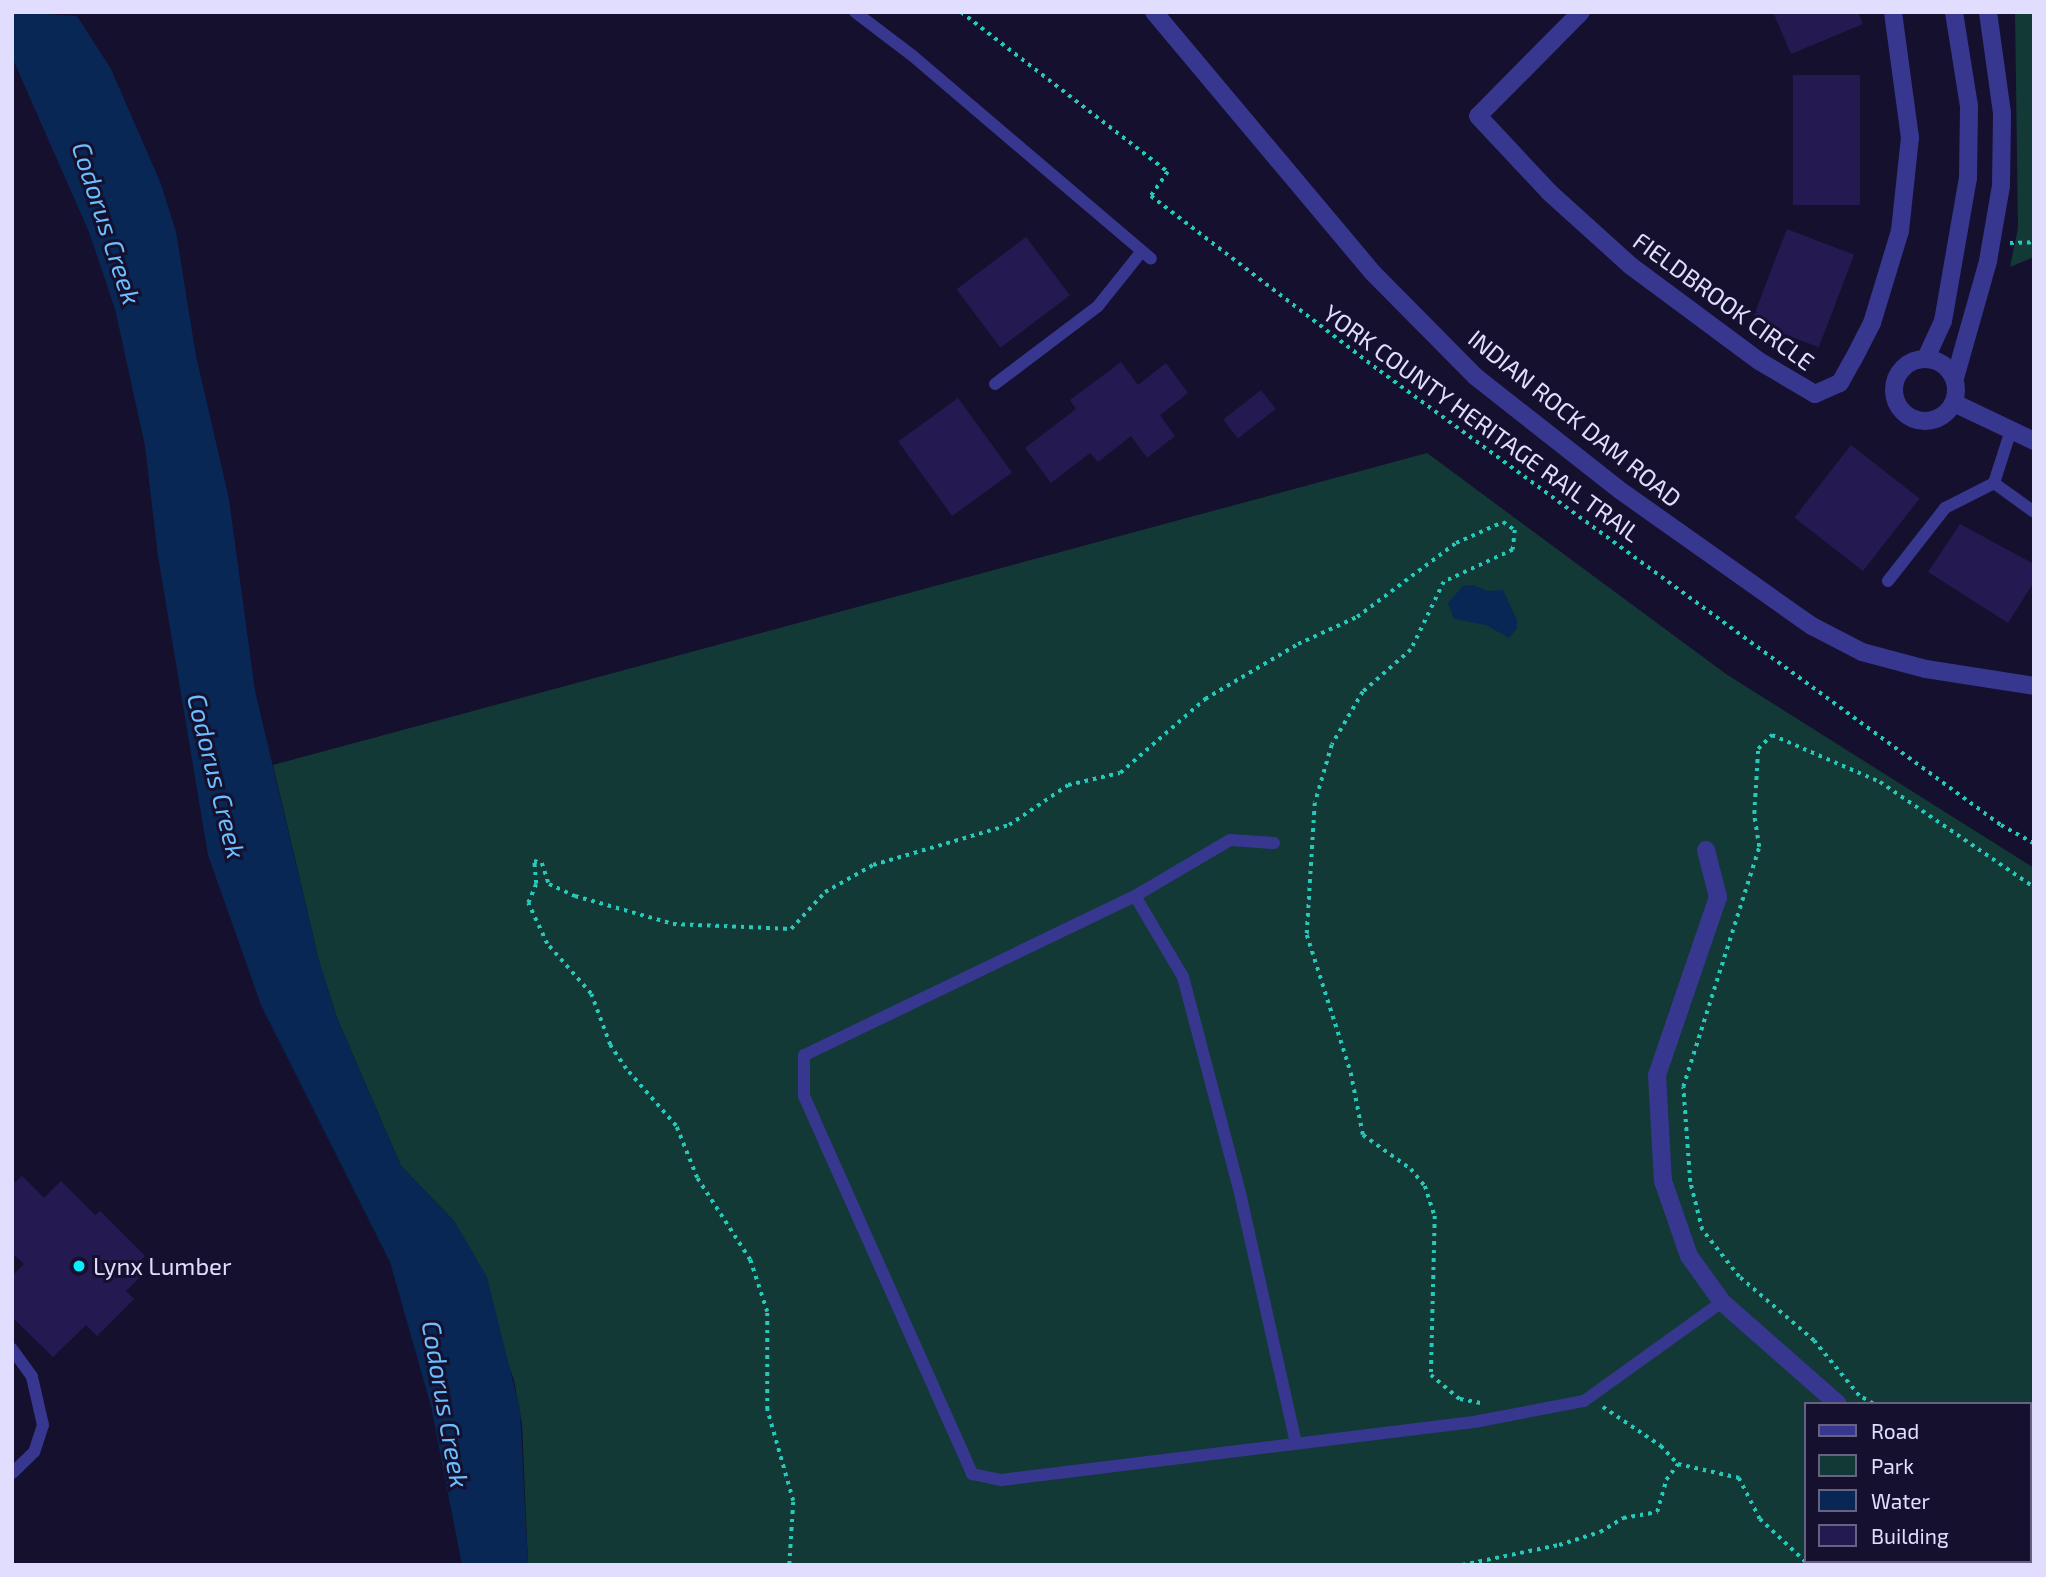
<!DOCTYPE html>
<style>
body{margin:0}
#map{position:relative;width:2046px;height:1577px;overflow:hidden;background:#14102e;font-family:"Exo 2",sans-serif}
div>[style]{position:absolute}
.green>*{inset:0;background:#123936}
.water>*{inset:0;background:#092754}
.building>*{inset:0;background:#241a51;transform-origin:0 0}
.path>*{height:3.5px;margin-top:-1.75px;transform-origin:0;background:repeating-linear-gradient(90deg,#27c9ba 0 3.5px,transparent 0 8.5px)}
.service>*{height:12px;margin:-6px;padding:0 6px;transform-origin:6px;border-radius:6px;background:#383790}
.minor>*{height:18px;margin:-9px;padding:0 9px;transform-origin:9px;border-radius:9px;background:#383790}
.minor>.ring{margin:-9px;padding:0;box-sizing:content-box;background:none;border:18px solid #383790;border-radius:50%}
.tertiary>*{height:18px;margin:-9px;padding:0 9px;transform-origin:9px;border-radius:9px;background:#383790}
.dots>*{width:19px;height:19px;translate:-50% -50%;box-sizing:border-box;border:4px solid #14102e;border-radius:50%}
span{translate:-50% -50%;white-space:nowrap;text-align:center;line-height:1.15;-webkit-text-stroke:6px #14102e;paint-order:stroke}
.street-label{font-size:24px;color:#e0ddff}
.poi-label{font-size:24px;color:#e0ddff}
.left{translate:0 -50%;text-align:left}
.water-label{font-size:26px;color:#6bbfff;font-style:italic}
.frame{position:absolute;inset:0;border:14px solid #e0ddff;pointer-events:none}
.legend{position:absolute;left:1804px;top:1402px;width:228px;height:161px;box-sizing:border-box;background:#14102e;border:2px solid #666282;margin:0;padding:9px 12px;list-style:none;font-size:21px;color:#e0ddff}
.legend li{display:flex;align-items:center;gap:14px;height:35px}
.legend b{width:35px;border:2px solid #666282}
</style>
<div id="map">
<div class="green">
<div style="clip-path:polygon(2015px 12px,2034px 12px,2034px 257px,2010px 267px,2018px 228px)"></div>
<div style="clip-path:polygon(evenodd,1427px 453px,1726px 674px,2034px 868px,2034px 1565px,528px 1565px,522px 1424px,514px 1380px,455px 1222px,401px 1166px,337px 1018px,319px 961px,273px 765px,1427px 453px,1806px 1404px,2030px 1404px,2030px 1561px,1806px 1561px,1806px 1404px)"></div>
</div>
<div class="water">
<div style="clip-path:polygon(12px 12px,77px 16px,111px 69px,161px 184px,176px 232px,196px 356px,229px 499px,255px 691px,319px 961px,337px 1018px,401px 1166px,455px 1222px,487px 1277px,520px 1409px,528px 1565px,462px 1565px,431px 1406px,390px 1262px,261px 1005px,208px 855px,158px 556px,145px 446px,115px 309px,89px 232px,12px 57px)"></div>
<div style="clip-path:polygon(1473px 585px,1487px 591px,1503px 590px,1517px 620px,1517px 628px,1509px 638px,1486px 625px,1454px 619px,1448px 603px,1463px 586px)"></div>
</div>
<div class="building">
<div style="clip-path:polygon(1773px 12px,1858px 12px,1863px 24px,1791px 54px)"></div>
<div style="left:1860px;top:75px;width:130px;height:67px;rotate:90deg"></div>
<div style="left:1787px;top:229px;width:72px;height:99px;rotate:21deg"></div>
<div style="left:1026px;top:237px;width:73px;height:87px;rotate:53deg"></div>
<div style="clip-path:polygon(1121px 362px,1138px 385px,1166px 363px,1188px 393px,1160px 415px,1175px 436px,1147px 458px,1131px 436px,1098px 462px,1090px 453px,1051px 483px,1025px 448px,1076px 409px,1070px 400px)"></div>
<div style="left:1261px;top:390px;width:24px;height:48px;rotate:52deg"></div>
<div style="left:958px;top:398px;width:92px;height:74px;rotate:54deg"></div>
<div style="left:1851px;top:445px;width:87px;height:92px;rotate:38deg"></div>
<div style="clip-path:polygon(1960px 524px,2034px 564px,2034px 582px,2008px 623px,1928px 572px)"></div>
<div style="clip-path:polygon(22px 1176px,44px 1198px,61px 1181px,95px 1215px,100px 1211px,145px 1256px,135px 1267px,143px 1274px,126px 1291px,134px 1299px,97px 1336px,86px 1325px,53px 1357px,12px 1317px,12px 1276px,24px 1264px,12px 1253px,12px 1185px)"></div>
</div>
<div class="path">
<div style="left:961px;top:12px;width:262px;rotate:37.7deg"></div>
<div style="left:1168px;top:172px;width:29px;rotate:125deg"></div>
<div style="left:1151px;top:196px;width:288px;rotate:37.4deg"></div>
<div style="left:1380px;top:371px;width:769px;rotate:36.17deg"></div>
<div style="left:2001px;top:825px;width:38px;rotate:29deg"></div>
<div style="left:2010px;top:243px;width:24px;rotate:-2deg"></div>
<div style="left:1873px;top:1404px;width:16px;rotate:-150deg"></div>
<div style="left:1859px;top:1396px;width:71px;rotate:-129.3deg"></div>
<div style="left:1814px;top:1341px;width:99px;rotate:-139.5deg"></div>
<div style="left:1739px;top:1277px;width:60px;rotate:-128.2deg"></div>
<div style="left:1702px;top:1230px;width:49px;rotate:-104deg"></div>
<div style="left:1690px;top:1182px;width:95px;rotate:-94.2deg"></div>
<div style="left:1683px;top:1087px;width:252px;rotate:-72.4deg"></div>
<div style="left:1759px;top:847px;width:33px;rotate:-99deg"></div>
<div style="left:1754px;top:814px;width:65px;rotate:-86.5deg"></div>
<div style="left:1758px;top:749px;width:20px;rotate:-45deg"></div>
<div style="left:1772px;top:735px;width:118px;rotate:23.5deg"></div>
<div style="left:1880px;top:782px;width:186px;rotate:34.3deg"></div>
<div style="left:1603px;top:1407px;width:70px;rotate:33.9deg"></div>
<div style="left:1661px;top:1446px;width:25px;rotate:47deg"></div>
<div style="left:1678px;top:1464px;width:63px;rotate:12.9deg"></div>
<div style="left:1739px;top:1478px;width:46px;rotate:62.9deg"></div>
<div style="left:1760px;top:1519px;width:67px;rotate:43.2deg"></div>
<div style="left:2030px;top:1479px;width:6px;rotate:51deg"></div>
<div style="left:789px;top:1565px;width:64px;rotate:-86.4deg"></div>
<div style="left:793px;top:1501px;width:95px;rotate:-105.9deg"></div>
<div style="left:767px;top:1410px;width:98px;rotate:-90deg"></div>
<div style="left:767px;top:1312px;width:55px;rotate:-108.1deg"></div>
<div style="left:750px;top:1260px;width:98px;rotate:-122.9deg"></div>
<div style="left:697px;top:1178px;width:56px;rotate:-112deg"></div>
<div style="left:676px;top:1126px;width:76px;rotate:-131.3deg"></div>
<div style="left:626px;top:1069px;width:29px;rotate:-124deg"></div>
<div style="left:610px;top:1045px;width:54px;rotate:-110.4deg"></div>
<div style="left:591px;top:994px;width:67px;rotate:-131.3deg"></div>
<div style="left:547px;top:944px;width:45px;rotate:-114.9deg"></div>
<div style="left:528px;top:903px;width:21px;rotate:-67deg"></div>
<div style="left:536px;top:884px;width:23px;rotate:-95deg"></div>
<div style="left:534px;top:861px;width:8px;rotate:14deg"></div>
<div style="left:542px;top:863px;width:22px;rotate:72deg"></div>
<div style="left:549px;top:884px;width:29px;rotate:25deg"></div>
<div style="left:575px;top:896px;width:102px;rotate:15.9deg"></div>
<div style="left:673px;top:924px;width:118px;rotate:2.4deg"></div>
<div style="left:791px;top:929px;width:50px;rotate:-47.4deg"></div>
<div style="left:825px;top:892px;width:55px;rotate:-29.4deg"></div>
<div style="left:873px;top:865px;width:142px;rotate:-16.4deg"></div>
<div style="left:1009px;top:825px;width:71px;rotate:-34.1deg"></div>
<div style="left:1068px;top:785px;width:53px;rotate:-13deg"></div>
<div style="left:1120px;top:773px;width:113px;rotate:-41deg"></div>
<div style="left:1205px;top:699px;width:108px;rotate:-30.6deg"></div>
<div style="left:1298px;top:644px;width:65px;rotate:-24.6deg"></div>
<div style="left:1357px;top:617px;width:124px;rotate:-36.8deg"></div>
<div style="left:1456px;top:543px;width:51px;rotate:-24.1deg"></div>
<div style="left:1503px;top:522px;width:14px;rotate:34deg"></div>
<div style="left:1515px;top:530px;width:20px;rotate:96deg"></div>
<div style="left:1513px;top:550px;width:76px;rotate:155.1deg"></div>
<div style="left:1444px;top:582px;width:76px;rotate:115.9deg"></div>
<div style="left:1411px;top:650px;width:64px;rotate:138.8deg"></div>
<div style="left:1363px;top:692px;width:61px;rotate:120.3deg"></div>
<div style="left:1332px;top:745px;width:60px;rotate:106.3deg"></div>
<div style="left:1315px;top:803px;width:132px;rotate:93.5deg"></div>
<div style="left:1307px;top:935px;width:145px;rotate:72.3deg"></div>
<div style="left:1351px;top:1073px;width:63px;rotate:79deg"></div>
<div style="left:1363px;top:1135px;width:59px;rotate:35.3deg"></div>
<div style="left:1411px;top:1169px;width:22px;rotate:51deg"></div>
<div style="left:1425px;top:1186px;width:32px;rotate:72deg"></div>
<div style="left:1435px;top:1216px;width:159px;rotate:91.4deg"></div>
<div style="left:1431px;top:1375px;width:38px;rotate:40deg"></div>
<div style="left:1460px;top:1399px;width:21px;rotate:11deg"></div>
<div style="left:1462px;top:1565px;width:99px;rotate:-11.7deg"></div>
<div style="left:1559px;top:1545px;width:43px;rotate:-17.6deg"></div>
<div style="left:1600px;top:1532px;width:27px;rotate:-31deg"></div>
<div style="left:1623px;top:1518px;width:35px;rotate:-10deg"></div>
<div style="left:1657px;top:1512px;width:33px;rotate:-74deg"></div>
<div style="left:1666px;top:1480px;width:20px;rotate:-53deg"></div>
</div>
<div class="service">
<div style="left:855px;top:12px;width:74px;rotate:37.3deg"></div>
<div style="left:914px;top:57px;width:311px;rotate:40.4deg"></div>
<div style="left:995px;top:384px;width:129px;rotate:-37.1deg"></div>
<div style="left:1098px;top:306px;width:70px;rotate:-51.3deg"></div>
<div style="left:2011px;top:430px;width:56px;rotate:107.8deg"></div>
<div style="left:1994px;top:483px;width:49px;rotate:35.9deg"></div>
<div style="left:1888px;top:581px;width:93px;rotate:-52deg"></div>
<div style="left:1945px;top:508px;width:55px;rotate:-27deg"></div>
<div style="left:1274px;top:843px;width:44px;rotate:-176.1deg"></div>
<div style="left:1230px;top:840px;width:110px;rotate:149.5deg"></div>
<div style="left:1135px;top:896px;width:367px;rotate:154.3deg"></div>
<div style="left:804px;top:1055px;width:41px;rotate:90deg"></div>
<div style="left:804px;top:1096px;width:414px;rotate:66deg"></div>
<div style="left:972px;top:1474px;width:30px;rotate:12deg"></div>
<div style="left:1001px;top:1480px;width:482px;rotate:-7deg"></div>
<div style="left:1479px;top:1421px;width:107px;rotate:-10.8deg"></div>
<div style="left:1584px;top:1401px;width:170px;rotate:-35.7deg"></div>
<div style="left:1135px;top:896px;width:94px;rotate:59.3deg"></div>
<div style="left:1183px;top:977px;width:223px;rotate:75.2deg"></div>
<div style="left:1240px;top:1193px;width:257px;rotate:77.4deg"></div>
<div style="left:12px;top:1349px;width:34px;rotate:54deg"></div>
<div style="left:32px;top:1377px;width:49px;rotate:77.1deg"></div>
<div style="left:43px;top:1425px;width:28px;rotate:108deg"></div>
<div style="left:34px;top:1452px;width:30px;rotate:136deg"></div>
</div>
<div class="minor">
<div style="left:1581px;top:12px;width:146px;rotate:134.7deg"></div>
<div style="left:1478px;top:116px;width:104px;rotate:46.9deg"></div>
<div style="left:1549px;top:192px;width:110px;rotate:42.1deg"></div>
<div style="left:1631px;top:266px;width:159px;rotate:36.6deg"></div>
<div style="left:1759px;top:361px;width:65px;rotate:30.5deg"></div>
<div style="left:1815px;top:394px;width:27px;rotate:-24deg"></div>
<div style="left:1840px;top:383px;width:26px;rotate:-61deg"></div>
<div style="left:1853px;top:360px;width:42px;rotate:-62.8deg"></div>
<div style="left:1872px;top:323px;width:96px;rotate:-73.1deg"></div>
<div style="left:1900px;top:231px;width:94px;rotate:-83.9deg"></div>
<div style="left:1910px;top:138px;width:127px;rotate:-97.7deg"></div>
<div style="left:1926px;top:358px;width:41px;rotate:-65.3deg"></div>
<div style="left:1943px;top:321px;width:145px;rotate:-80.1deg"></div>
<div style="left:1968px;top:178px;width:72px;rotate:-89.2deg"></div>
<div style="left:1969px;top:106px;width:95px;rotate:-99.1deg"></div>
<div class="ring" style="left:1894px;top:359px;width:44px;height:44px"></div>
<div style="left:1955px;top:378px;width:122px;rotate:-74.2deg"></div>
<div style="left:1988px;top:261px;width:76px;rotate:-80.2deg"></div>
<div style="left:2001px;top:186px;width:73px;rotate:-89.2deg"></div>
<div style="left:2002px;top:113px;width:102px;rotate:-97.9deg"></div>
<div style="left:1954px;top:403px;width:89px;rotate:25.4deg"></div>
<div style="left:1706px;top:850px;width:49px;rotate:75.7deg"></div>
<div style="left:1718px;top:897px;width:188px;rotate:108.9deg"></div>
<div style="left:1657px;top:1075px;width:106px;rotate:86.8deg"></div>
<div style="left:1663px;top:1181px;width:79px;rotate:70.9deg"></div>
<div style="left:1689px;top:1256px;width:57px;rotate:54.3deg"></div>
<div style="left:1722px;top:1302px;width:154px;rotate:41.3deg"></div>
<div style="left:2005px;top:1561px;width:4px;rotate:63deg"></div>
</div>
<div class="tertiary">
<div style="left:1154px;top:12px;width:341px;rotate:50deg"></div>
<div style="left:1373px;top:273px;width:146px;rotate:45.3deg"></div>
<div style="left:1476px;top:377px;width:184px;rotate:38.2deg"></div>
<div style="left:1621px;top:491px;width:234px;rotate:35.3deg"></div>
<div style="left:1812px;top:626px;width:56px;rotate:27.5deg"></div>
<div style="left:1862px;top:652px;width:66px;rotate:14.9deg"></div>
<div style="left:1926px;top:669px;width:109px;rotate:8.9deg"></div>
</div>
<div class="dots">
<div style="left:79px;top:1266px;background:#09eeff"></div>
</div>
<div class="street-label">
<span style="left:1724px;top:301px;rotate:36deg">FIELDBROOK CIRCLE</span>
<span style="left:1575px;top:418px;rotate:39deg">INDIAN ROCK DAM ROAD</span>
<span style="left:1482px;top:423px;rotate:36deg">YORK COUNTY HERITAGE RAIL TRAIL</span>
</div>
<div class="poi-label">
<span class="left" style="left:93px;top:1266px">Lynx Lumber</span>
</div>
<div class="water-label">
<span style="left:107px;top:223px;rotate:72deg">Codorus Creek</span>
<span style="left:217px;top:776px;rotate:76deg">Codorus Creek</span>
<span style="left:446px;top:1404px;rotate:80deg">Codorus Creek</span>
</div>
<div class="frame"></div>
<ul class="legend">
<li><b style="height:9px;background:#383790"></b>Road</li>
<li><b style="height:19px;background:#123936"></b>Park</li>
<li><b style="height:19px;background:#092754"></b>Water</li>
<li><b style="height:19px;background:#241a51"></b>Building</li>
</ul>
</div>
